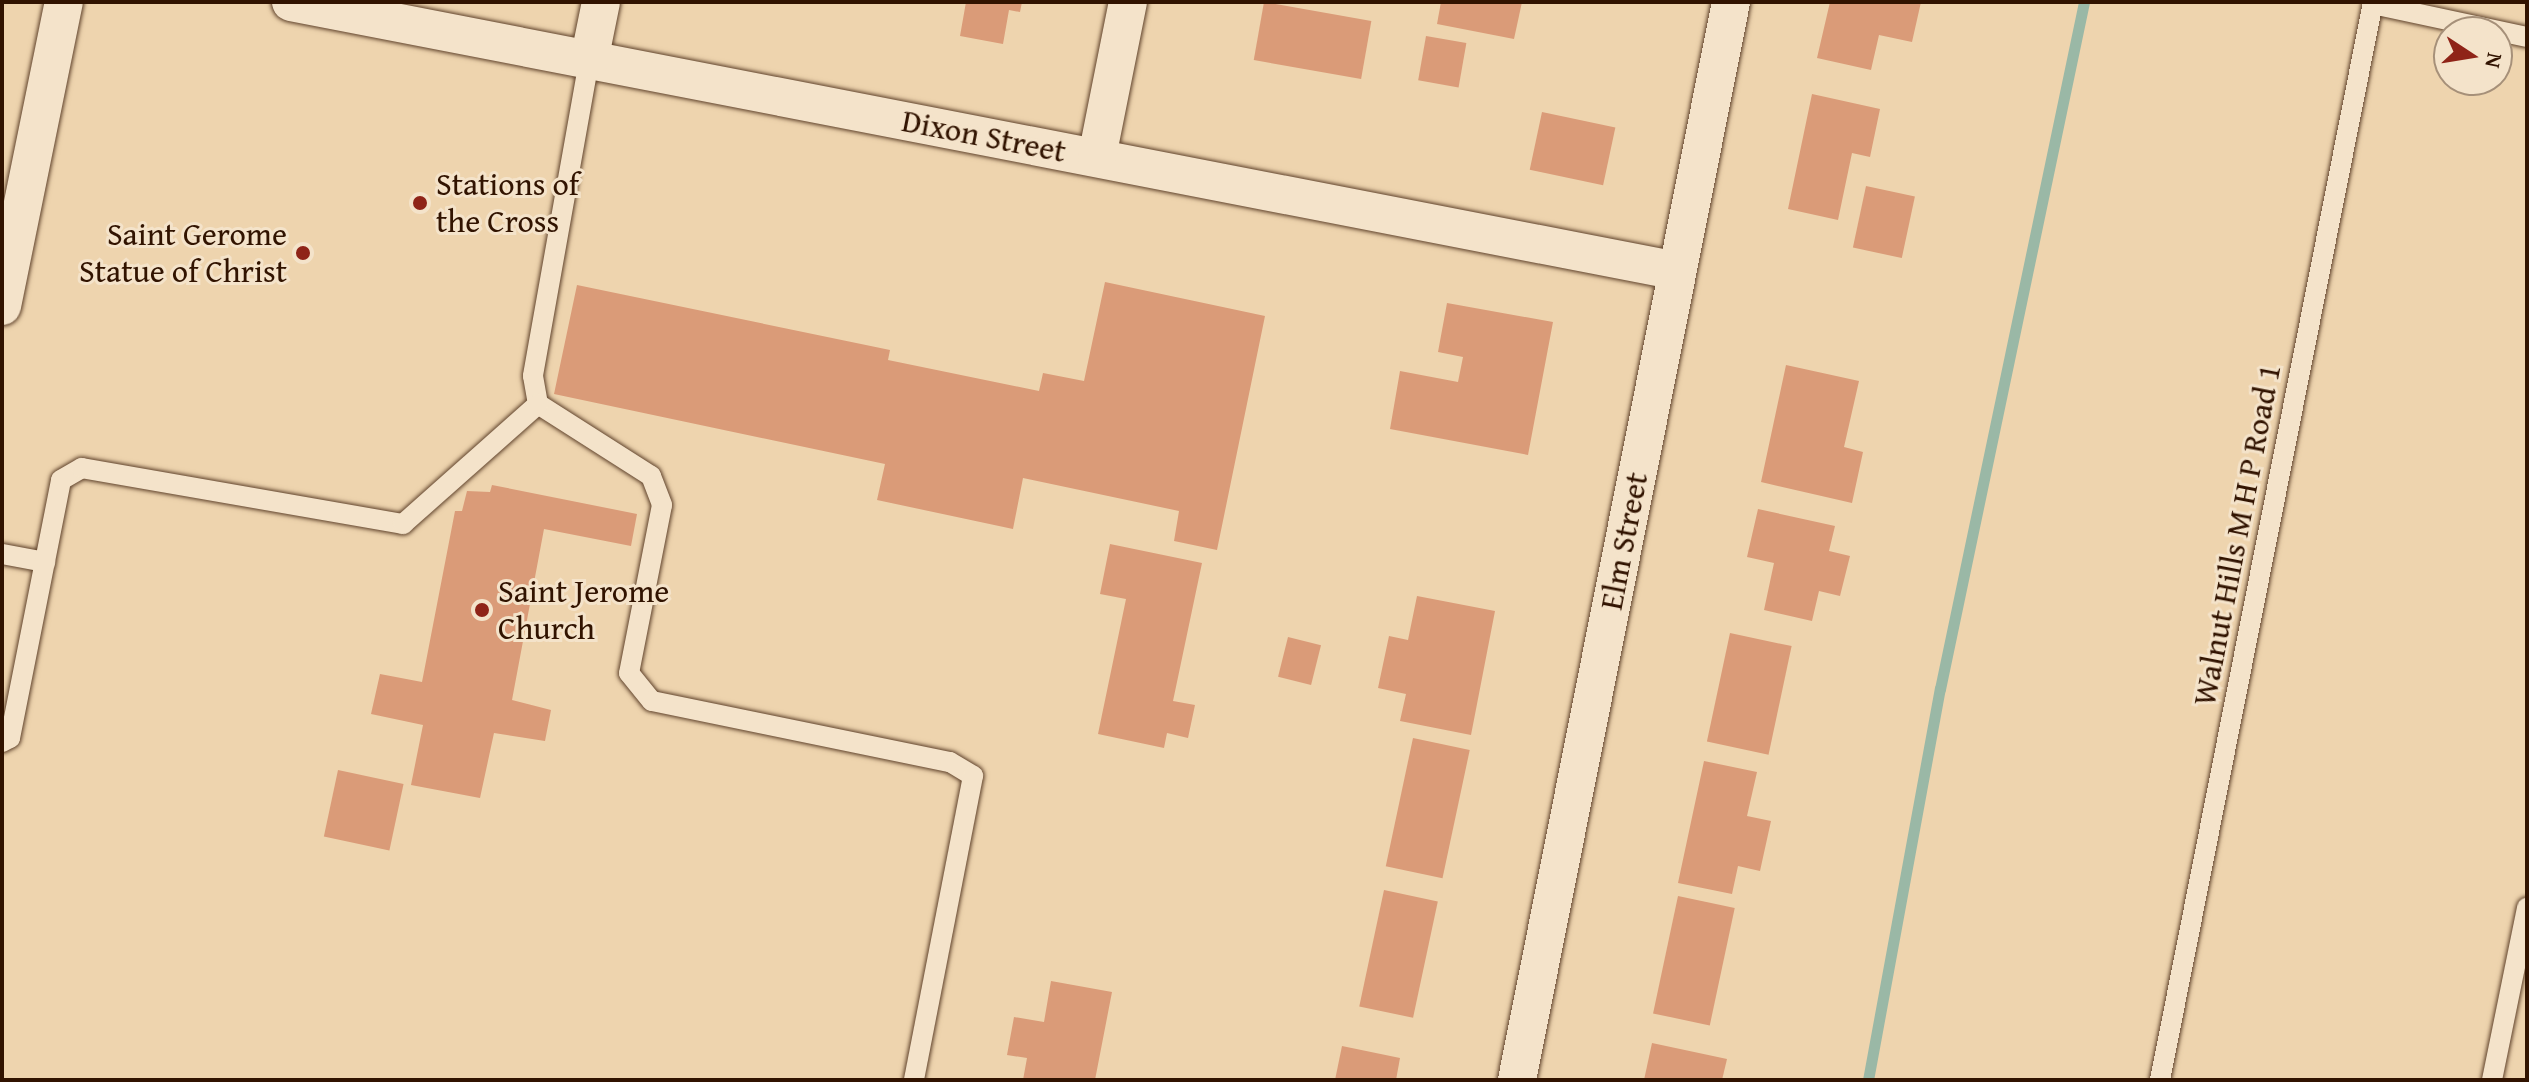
<!DOCTYPE html>
<style>
body{margin:0}
#map{position:relative;width:2529px;height:1082px;overflow:hidden;background:#eed4ae;font-family:"Gentium Book Plus",serif}
div>[style]{position:absolute}
.stream>*{height:11px;margin:-5.5px;padding:0 5.5px;transform-origin:5.5px;border-radius:5.5px;background:#9ab8a6}
.building>*{inset:0;background:#da9b78;transform-origin:0 0}
.roads{filter:drop-shadow(0 0 2px #60432c) drop-shadow(0 0 2px #60432c)}
.lane>*{height:20px;margin:-10px;padding:0 10px;transform-origin:10px;border-radius:10px;background:#f4e3ca}
.street>*{height:38px;margin:-19px;padding:0 19px;transform-origin:19px;border-radius:19px;background:#f4e3ca}
.dots>*{width:22px;height:22px;translate:-50% -50%;box-sizing:border-box;border:4px solid #f4e3ca;border-radius:50%}
span{translate:-50% -50%;white-space:nowrap;text-align:center;line-height:1.15;-webkit-text-stroke:6px #f4e3ca;paint-order:stroke}
.street-label{font-size:32px;color:#311300}
.poi-label{font-size:32px;color:#311300}
.left{translate:0 -50%;text-align:left}
.right{translate:-100% -50%;text-align:right}
.frame{position:absolute;inset:0;border:4px solid #311300;pointer-events:none}
.north{position:absolute;left:2433px;top:16px;width:80px;height:80px;box-sizing:border-box;background:#f4e3ca;border:2px solid #a69079;border-radius:50%;rotate:102deg;font-size:22px;font-weight:700;line-height:32px;text-align:center;color:#311300}
.north::after{content:'';display:block;margin:auto;width:28px;height:36px;background:#8f2418;clip-path:polygon(50% 0,100% 100%,50% 72%,0 100%)}
</style>
<div id="map">
<div class="stream">
<div style="left:1868px;top:1080px;width:398px;rotate:-79.6deg"></div>
<div style="left:1940px;top:689px;width:702px;rotate:-78.16deg"></div>
</div>
<div class="building">
<div style="clip-path:polygon(966px 2px,1022px 2px,1020px 12px,1009px 10px,1003px 44px,960px 36px)"></div>
<div style="left:1264px;top:2px;width:109px;height:59px;rotate:10deg"></div>
<div style="clip-path:polygon(1441px 2px,1522px 2px,1514px 39px,1437px 24px)"></div>
<div style="clip-path:polygon(1830px 2px,1921px 2px,1912px 42px,1879px 35px,1871px 70px,1817px 58px)"></div>
<div style="left:1426px;top:36px;width:41px;height:45px;rotate:10deg"></div>
<div style="clip-path:polygon(1812px 94px,1880px 109px,1870px 157px,1852px 153px,1838px 220px,1788px 209px)"></div>
<div style="left:1542px;top:112px;width:75px;height:59px;rotate:12deg"></div>
<div style="left:1866px;top:186px;width:50px;height:63px;rotate:12deg"></div>
<div style="clip-path:polygon(1105px 282px,1265px 316px,1217px 550px,1174px 541px,1179px 511px,1023px 478px,1013px 529px,877px 500px,885px 464px,554px 394px,577px 285px,890px 350px,888px 360px,1039px 391px,1043px 373px,1084px 381px)"></div>
<div style="clip-path:polygon(1447px 303px,1553px 322px,1528px 455px,1390px 429px,1400px 371px,1458px 382px,1463px 357px,1438px 352px)"></div>
<div style="clip-path:polygon(1786px 365px,1859px 381px,1844px 447px,1863px 452px,1852px 503px,1761px 482px)"></div>
<div style="clip-path:polygon(492px 485px,637px 514px,631px 546px,544px 529px,512px 700px,551px 710px,545px 741px,494px 733px,480px 798px,411px 785px,423px 725px,371px 714px,380px 674px,422px 682px,455px 511px,462px 511px,467px 491px,490px 492px)"></div>
<div style="clip-path:polygon(1758px 509px,1835px 526px,1829px 551px,1850px 556px,1840px 596px,1819px 591px,1812px 621px,1764px 610px,1774px 563px,1747px 557px)"></div>
<div style="clip-path:polygon(1110px 544px,1202px 563px,1173px 701px,1195px 705px,1188px 738px,1167px 733px,1164px 748px,1098px 734px,1126px 599px,1100px 594px)"></div>
<div style="clip-path:polygon(1417px 596px,1495px 611px,1471px 735px,1400px 721px,1406px 694px,1378px 688px,1389px 636px,1408px 640px)"></div>
<div style="left:1730px;top:633px;width:63px;height:111px;rotate:12deg"></div>
<div style="left:1288px;top:637px;width:34px;height:41px;rotate:14deg"></div>
<div style="left:1413px;top:738px;width:58px;height:131px;rotate:12deg"></div>
<div style="clip-path:polygon(1704px 761px,1757px 772px,1747px 816px,1771px 821px,1760px 871px,1738px 866px,1732px 894px,1678px 883px)"></div>
<div style="left:338px;top:770px;width:67px;height:68px;rotate:12deg"></div>
<div style="left:1384px;top:890px;width:55px;height:119px;rotate:12deg"></div>
<div style="left:1678px;top:896px;width:58px;height:120px;rotate:12deg"></div>
<div style="clip-path:polygon(1051px 981px,1112px 992px,1095px 1080px,1023px 1080px,1027px 1058px,1007px 1055px,1014px 1017px,1044px 1022px)"></div>
<div style="clip-path:polygon(1652px 1043px,1727px 1059px,1722px 1080px,1644px 1080px)"></div>
<div style="clip-path:polygon(1342px 1046px,1400px 1058px,1396px 1080px,1335px 1080px)"></div>
</div>
<div class="roads">
<div class="lane">
<div style="left:2373px;top:4px;width:157px;rotate:12.1deg"></div>
<div style="left:589px;top:61px;width:320px;rotate:100.1deg"></div>
<div style="left:533px;top:376px;width:28px;rotate:80deg"></div>
<div style="left:538px;top:404px;width:134px;rotate:32.5deg"></div>
<div style="left:651px;top:476px;width:31px;rotate:69deg"></div>
<div style="left:662px;top:505px;width:171px;rotate:101.1deg"></div>
<div style="left:629px;top:673px;width:36px;rotate:51deg"></div>
<div style="left:652px;top:701px;width:304px;rotate:11.6deg"></div>
<div style="left:950px;top:762px;width:27px;rotate:31deg"></div>
<div style="left:973px;top:776px;width:310px;rotate:101deg"></div>
<div style="left:2px;top:554px;width:44px;rotate:10.5deg"></div>
<div style="left:2px;top:742px;width:9px;rotate:-27deg"></div>
<div style="left:10px;top:738px;width:263px;rotate:-78.8deg"></div>
<div style="left:61px;top:480px;width:24px;rotate:-30deg"></div>
<div style="left:82px;top:468px;width:326px;rotate:9.9deg"></div>
<div style="left:403px;top:524px;width:181px;rotate:-41.6deg"></div>
<div style="left:2160px;top:1080px;width:1099px;rotate:-78.82deg"></div>
<div style="left:2492px;top:1080px;width:176px;rotate:-78.5deg"></div>
</div>
<div class="street">
<div style="left:291px;top:2px;width:1412px;rotate:10.98deg"></div>
<div style="left:589px;top:61px;width:60px;rotate:-78.5deg"></div>
<div style="left:1097px;top:157px;width:158px;rotate:-78.7deg"></div>
<div style="left:2px;top:306px;width:310px;rotate:-78.5deg"></div>
<div style="left:1517px;top:1080px;width:1099px;rotate:-78.77deg"></div>
</div>
</div>
<div class="dots">
<div style="left:420px;top:203px;background:#8f2418"></div>
<div style="left:303px;top:253px;background:#8f2418"></div>
<div style="left:482px;top:610px;background:#8f2418"></div>
</div>
<div class="street-label">
<span style="left:984px;top:136px;rotate:11deg">Dixon Street</span>
<span style="left:2237px;top:535px;rotate:-79deg">Walnut Hills M H P Road 1</span>
<span style="left:1624px;top:541px;rotate:-79deg">Elm Street</span>
</div>
<div class="poi-label">
<span class="left" style="left:436px;top:203px">Stations of<br>the Cross</span>
<span class="right" style="left:287px;top:253px">Saint Gerome<br>Statue of Christ</span>
<span class="left" style="left:498px;top:610px">Saint Jerome<br>Church</span>
</div>
<div class="frame"></div>
<div class="north">N</div>
</div>
